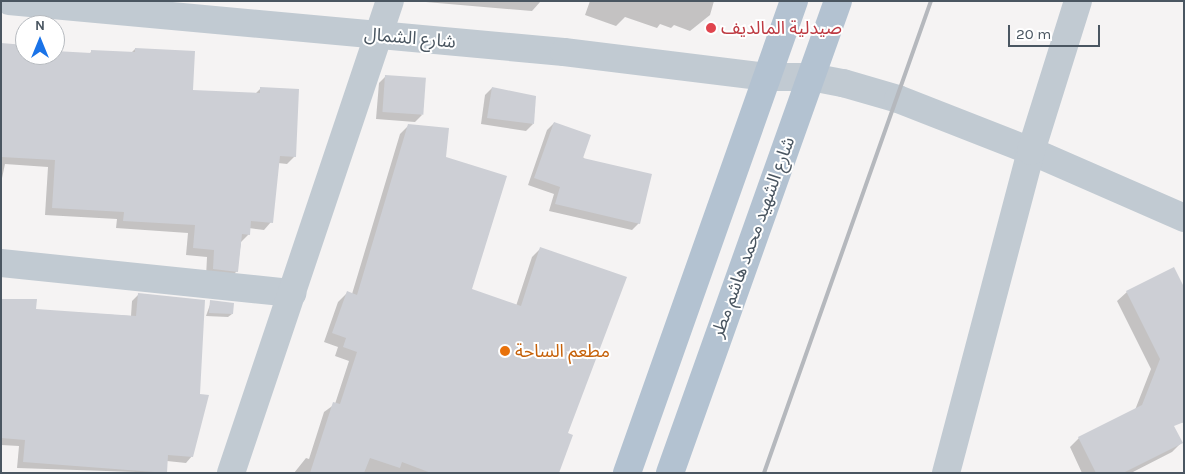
<!DOCTYPE html>
<meta charset="utf-8">
<style>
body{margin:0}
#map{position:relative;width:1185px;height:474px;overflow:hidden;background:#f5f3f3;font-family:Karla,"Noto Sans Arabic",sans-serif}
div>[style]{position:absolute}
.shadow>*{inset:0;background:#0003}
.building>*{inset:0;background:#cdcfd5;transform-origin:0 0}
.minor>*{height:28px;margin:-14px;padding:0 14px;transform-origin:14px;border-radius:14px;background:#c1cad2}
.major>*{height:28px;margin:-14px;padding:0 14px;transform-origin:14px;border-radius:14px;background:#b3c2d1}
.rail>*{height:4px;margin:-2px;padding:0 2px;transform-origin:2px;border-radius:2px;background:#b5b8bd}
.dots>*{width:14px;height:14px;translate:-50% -50%;box-sizing:border-box;border:2px solid #fff;border-radius:50%}
span{translate:-50% -50%;white-space:nowrap;text-align:center;line-height:1.15;-webkit-text-stroke:4px #fff;paint-order:stroke}
.health-label{font-size:18px;color:#be3a42}
.left{translate:0 -50%;text-align:left}
.street-label{font-size:18px;color:#4a5661}
.food-label{font-size:18px;color:#c56008}
.frame{position:absolute;inset:0;border:2px solid #4a5661;pointer-events:none}
.north{position:absolute;left:15px;top:15px;width:50px;height:50px;box-sizing:border-box;background:#fff;border:1px solid #b7bbc0;border-radius:50%;rotate:0deg;font-size:14px;font-weight:700;line-height:20px;text-align:center;color:#4a5661}
.north::after{content:'';display:block;margin:auto;width:18px;height:22px;background:#1a73e8;clip-path:polygon(50% 0,100% 100%,50% 72%,0 100%)}
.scale{position:absolute;left:1008px;top:25px;width:92px;height:22px;box-sizing:border-box;border:2px solid #4a5661;border-top:0;padding-left:6px;font-size:15px;line-height:18px;white-space:nowrap;color:#4a5661;-webkit-text-stroke:4px #fff;paint-order:stroke}
</style>
<div id="map">
<div class="shadow">
<div style="clip-path:polygon(414px 1px,541px 1px,532px 11px)"></div>
<div style="clip-path:polygon(590px 1px,714px 1px,710px 15px,690px 31px,674px 25px,671px 28px,660px 24px,657px 28px,625px 17px,616px 26px,585px 15px)"></div>
<div style="clip-path:polygon(1px 44px,25px 46px,25px 55px,89px 54px,92px 51px,131px 53px,135px 49px,192px 91px,255px 94px,261px 88px,295px 156px,287px 164px,278px 163px,271px 222px,264px 230px,249px 228px,249px 234px,241px 242px,237px 271px,229px 279px,206px 277px,207px 257px,186px 255px,188px 233px,116px 228px,117px 219px,45px 215px,48px 167px,5px 164px,1px 183px)"></div>
<div style="clip-path:polygon(386px 76px,422px 115px,415px 122px,376px 119px,379px 83px)"></div>
<div style="clip-path:polygon(492px 88px,533px 124px,526px 131px,481px 124px,485px 95px)"></div>
<div style="clip-path:polygon(554px 123px,639px 223px,632px 230px,549px 211px,554px 194px,528px 185px,547px 130px)"></div>
<div style="clip-path:polygon(409px 125px,445px 158px,471px 290px,516px 306px,532px 257px,541px 248px,567px 434px,558px 473px,294px 473px,306px 458px,309px 459px,324px 412px,335px 404px,349px 361px,335px 356px,338px 347px,324px 342px,338px 302px,347px 293px,352px 294px,400px 134px)"></div>
<div style="clip-path:polygon(1184px 290px,1184px 423px,1169px 418px,1181px 443px,1172px 452px,1131px 473px,1082px 473px,1070px 447px,1079px 438px,1135px 410px,1151px 369px,1117px 301px,1127px 292px)"></div>
<div style="clip-path:polygon(139px 294px,192px 456px,186px 463px,167px 461px,166px 473px,17px 468px,19px 446px,1px 445px,1px 300px,35px 310px,131px 316px,132px 301px)"></div>
<div style="clip-path:polygon(211px 302px,232px 314px,228px 317px,206px 316px)"></div>
</div>
<div class="building">
<div style="clip-path:polygon(1px 43px,25px 45px,25px 55px,55px 55px,55px 51px,91px 53px,91px 50px,135px 52px,135px 48px,195px 51px,193px 90px,260px 93px,260px 87px,299px 89px,296px 157px,280px 156px,273px 223px,251px 221px,250px 235px,242px 234px,238px 272px,213px 269px,214px 250px,193px 248px,195px 225px,123px 221px,124px 212px,52px 208px,55px 160px,1px 157px)"></div>
<div style="left:385px;top:75px;width:41px;height:37px;rotate:4deg"></div>
<div style="clip-path:polygon(492px 87px,536px 96px,534px 124px,487px 118px)"></div>
<div style="clip-path:polygon(554px 122px,591px 135px,583px 158px,652px 174px,640px 224px,555px 204px,560px 187px,534px 178px)"></div>
<div style="clip-path:polygon(408px 124px,449px 128px,446px 157px,507px 176px,472px 289px,521px 306px,540px 247px,627px 277px,568px 433px,573px 435px,559px 473px,431px 473px,402px 462px,400px 468px,370px 458px,364px 473px,310px 473px,333px 402px,340px 404px,357px 352px,343px 347px,346px 338px,332px 333px,347px 291px,357px 295px)"></div>
<div style="clip-path:polygon(1174px 267px,1184px 287px,1184px 422px,1174px 426px,1183px 443px,1123px 473px,1096px 473px,1078px 437px,1142px 405px,1160px 359px,1126px 291px)"></div>
<div style="clip-path:polygon(138px 293px,205px 300px,200px 394px,209px 395px,193px 457px,168px 455px,167px 473px,23px 462px,25px 440px,1px 438px,1px 299px,37px 299px,36px 309px,136px 316px)"></div>
<div style="clip-path:polygon(210px 300px,234px 303px,233px 314px,209px 313px)"></div>
</div>
<div class="minor">
<div style="left:9px;top:1px;width:557px;rotate:5.25deg"></div>
<div style="left:564px;top:52px;width:206px;rotate:7deg"></div>
<div style="left:768px;top:77px;width:43px"></div>
<div style="left:811px;top:77px;width:33px;rotate:11deg"></div>
<div style="left:843px;top:83px;width:57px;rotate:16.2deg"></div>
<div style="left:898px;top:99px;width:143px;rotate:21.4deg"></div>
<div style="left:1031px;top:151px;width:167px;rotate:23.6deg"></div>
<div style="left:1px;top:263px;width:293px;rotate:5.9deg"></div>
<div style="left:231px;top:473px;width:498px;rotate:-71.4deg"></div>
<div style="left:946px;top:473px;width:333px;rotate:-75.2deg"></div>
<div style="left:1031px;top:151px;width:157px;rotate:-72.6deg"></div>
</div>
<div class="major">
<div style="left:627px;top:473px;width:501px;rotate:-70.52deg"></div>
<div style="left:670px;top:473px;width:501px;rotate:-70.41deg"></div>
</div>
<div class="rail">
<div style="left:764px;top:473px;width:501px;rotate:-70.52deg"></div>
</div>
<div class="dots">
<div style="left:711px;top:28px;background:#e0444e"></div>
<div style="left:505px;top:351px;background:#e8710a"></div>
</div>
<div class="health-label">
<span class="left" style="left:721px;top:28px">صيدلية المالديف</span>
</div>
<div class="street-label">
<span style="left:410px;top:38px;rotate:5deg">شارع الشمال</span>
<span style="left:753px;top:237px;rotate:-70deg">شارع الشهيد محمد هاشم مطر</span>
</div>
<div class="food-label">
<span class="left" style="left:515px;top:351px">مطعم الساحة</span>
</div>
<div class="frame"></div>
<div class="north">N</div>
<div class="scale">20 m</div>
</div>
